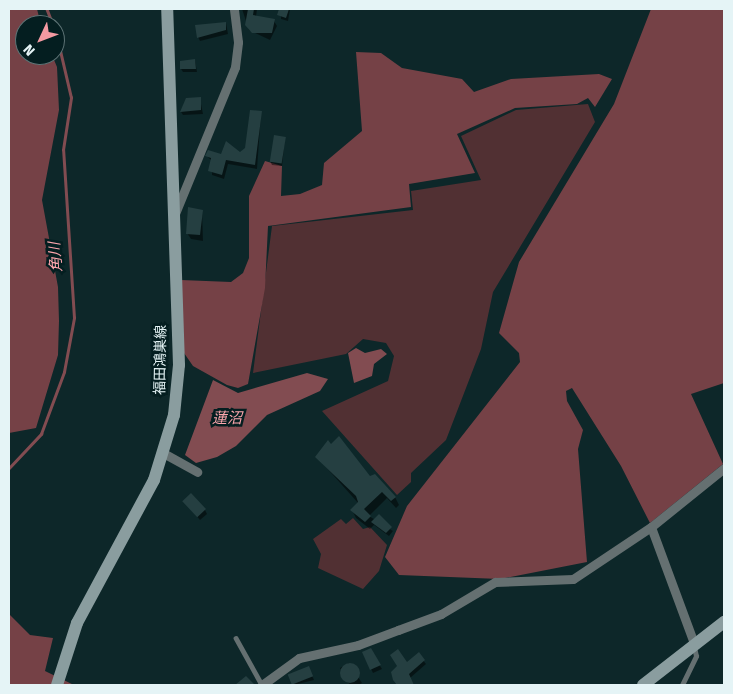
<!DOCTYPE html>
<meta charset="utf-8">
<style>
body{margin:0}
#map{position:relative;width:733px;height:694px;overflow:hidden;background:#0d2729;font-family:"Fira Sans","Noto Sans JP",sans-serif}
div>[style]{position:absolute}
.green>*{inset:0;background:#513033}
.forest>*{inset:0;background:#754146}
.water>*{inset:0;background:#824c51}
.shadow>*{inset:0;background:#0007}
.stream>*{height:2.5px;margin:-1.25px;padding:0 1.25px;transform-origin:1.25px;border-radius:1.25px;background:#824c51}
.building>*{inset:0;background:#253f41;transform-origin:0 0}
.round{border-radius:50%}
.lane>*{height:4.5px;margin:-2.25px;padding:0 2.25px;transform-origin:2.25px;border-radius:2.25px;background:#657071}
.street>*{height:9px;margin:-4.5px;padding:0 4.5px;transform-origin:4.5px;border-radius:4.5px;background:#657071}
.secondary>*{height:12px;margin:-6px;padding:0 6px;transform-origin:6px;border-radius:6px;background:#8a9d9f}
span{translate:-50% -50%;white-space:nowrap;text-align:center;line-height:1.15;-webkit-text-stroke:5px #041e20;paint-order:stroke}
.street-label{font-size:14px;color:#e5f4f6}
.water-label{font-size:15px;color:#fca6ad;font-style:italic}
.frame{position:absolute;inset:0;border:10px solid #e5f4f6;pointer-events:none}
.north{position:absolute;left:15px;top:15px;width:50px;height:50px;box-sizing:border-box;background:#041e20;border:1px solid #5e7476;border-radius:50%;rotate:227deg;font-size:14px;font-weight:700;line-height:20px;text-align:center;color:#e5f4f6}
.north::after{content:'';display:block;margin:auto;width:18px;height:22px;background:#f49aa2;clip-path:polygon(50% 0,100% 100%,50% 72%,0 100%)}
</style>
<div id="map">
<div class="green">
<div style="clip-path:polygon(588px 104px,595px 122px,493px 292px,481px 349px,446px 440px,411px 473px,411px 482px,397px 495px,322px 411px,388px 381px,394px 356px,386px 343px,363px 339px,346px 354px,253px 373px,272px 226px,413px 210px,411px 191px,481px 180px,461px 136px,516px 110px)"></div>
<div style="clip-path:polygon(353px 518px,363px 529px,370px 527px,387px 545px,379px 571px,363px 589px,318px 568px,321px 554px,313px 539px,341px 519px,346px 524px)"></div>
</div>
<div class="forest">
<div style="clip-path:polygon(9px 9px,37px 9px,41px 25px,25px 25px,25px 55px,52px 55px,57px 67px,59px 110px,42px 200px,58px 287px,59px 321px,58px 355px,36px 428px,9px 433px)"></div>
<div style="clip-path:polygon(651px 9px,724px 9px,724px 383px,691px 394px,723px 464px,650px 523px,621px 466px,572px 388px,566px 391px,567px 401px,583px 430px,578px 449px,587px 562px,500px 579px,399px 575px,385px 557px,407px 506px,520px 362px,519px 353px,499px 333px,519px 262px,614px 104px)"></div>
<div style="clip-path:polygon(356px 52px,381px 53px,402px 68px,462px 79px,474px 92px,511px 79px,599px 74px,612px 79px,595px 107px,588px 98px,577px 104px,515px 108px,457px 134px,475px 173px,409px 184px,411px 207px,268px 226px,265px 288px,248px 384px,238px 388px,227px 385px,193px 366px,184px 353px,181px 280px,231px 282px,243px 273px,249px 258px,249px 196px,265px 161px,282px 166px,281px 196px,300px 194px,322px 185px,324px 163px,362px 131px)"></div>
<div style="clip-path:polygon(9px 614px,30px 635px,53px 638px,45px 671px,74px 685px,9px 685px)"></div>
</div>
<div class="water">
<div style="clip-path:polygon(356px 348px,365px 353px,381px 349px,387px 354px,374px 364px,372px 376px,354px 383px,348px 353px)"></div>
<div style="clip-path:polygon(307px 373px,328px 379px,320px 391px,267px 415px,236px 446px,217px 457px,196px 463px,185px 455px,213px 380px,238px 393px)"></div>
</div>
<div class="shadow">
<div style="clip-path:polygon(242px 9px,257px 9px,256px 17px,274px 21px,277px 26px,270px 40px,249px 30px)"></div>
<div style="clip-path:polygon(281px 9px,290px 9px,288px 21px,281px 19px)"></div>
<div style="clip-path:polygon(226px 23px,228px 34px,200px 41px,198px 37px)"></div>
<div style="clip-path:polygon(195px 60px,197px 72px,183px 72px,181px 69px)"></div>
<div style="clip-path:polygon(200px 99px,203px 114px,183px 115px,181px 112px)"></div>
<div style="clip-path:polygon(261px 113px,257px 169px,228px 164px,224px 179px,212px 175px,212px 161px,207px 156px,240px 154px,247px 149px)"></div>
<div style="clip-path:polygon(285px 138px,282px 166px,272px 165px,270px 161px)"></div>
<div style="clip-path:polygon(202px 211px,203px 241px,191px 239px,187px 233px)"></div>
<div style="clip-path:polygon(317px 457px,370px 478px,395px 497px,399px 505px,396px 508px,387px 498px,369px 516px,393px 531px,389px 536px,374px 525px,370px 529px,356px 518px,352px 510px,359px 504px)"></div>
<div style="clip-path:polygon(184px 501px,205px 510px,207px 514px,200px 520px)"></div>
<div style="clip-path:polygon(370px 650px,382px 669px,373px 673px,371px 669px)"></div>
<div style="clip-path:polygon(418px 654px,426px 664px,410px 678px,414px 685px,401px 685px,394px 675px)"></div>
<div style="clip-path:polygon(349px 663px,362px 683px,359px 685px,350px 685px,340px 668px)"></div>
<div style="clip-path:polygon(310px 671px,314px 680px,294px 685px,290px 676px)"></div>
</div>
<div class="stream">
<div style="left:47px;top:9px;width:17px;rotate:69deg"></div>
<div style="left:9px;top:468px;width:47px;rotate:-46.7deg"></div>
<div style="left:41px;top:434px;width:66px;rotate:-69.6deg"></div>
<div style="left:64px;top:372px;width:55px;rotate:-79.5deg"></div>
<div style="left:74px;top:318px;width:168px;rotate:-93.7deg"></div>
<div style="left:63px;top:150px;width:53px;rotate:-81.3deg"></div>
<div style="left:71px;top:98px;width:71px;rotate:-103.1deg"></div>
</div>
<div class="building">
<div style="clip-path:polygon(248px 9px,254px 9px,253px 15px,275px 19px,272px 33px,252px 33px,245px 25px)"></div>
<div style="clip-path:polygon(279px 9px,289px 9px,286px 18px,277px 15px)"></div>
<div style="clip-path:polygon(226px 22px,226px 30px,197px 38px,195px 25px)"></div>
<div style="clip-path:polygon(195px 59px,196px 69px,180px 69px,180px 61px)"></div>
<div style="clip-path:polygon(201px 97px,201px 110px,180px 112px,186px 98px)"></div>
<div style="clip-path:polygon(250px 110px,262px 111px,255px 165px,226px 160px,222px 175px,208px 171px,211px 158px,205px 156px,208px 150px,221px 154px,226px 141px,240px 152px,245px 148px)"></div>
<div style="left:274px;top:135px;width:12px;height:27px;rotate:9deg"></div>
<div style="clip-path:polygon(188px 207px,203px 210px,200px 235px,186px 234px)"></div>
<div style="clip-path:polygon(339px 436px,370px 476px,375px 474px,396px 497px,391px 501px,382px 492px,364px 509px,371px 516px,365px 522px,350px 510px,358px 502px,356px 496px,315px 457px,328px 440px,331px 444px)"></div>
<div style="left:191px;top:493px;width:22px;height:12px;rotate:47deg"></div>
<div style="clip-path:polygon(379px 514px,392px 527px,386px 533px,371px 522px)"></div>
<div style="clip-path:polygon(371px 648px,381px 665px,370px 670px,362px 652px)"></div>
<div style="clip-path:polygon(398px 649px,407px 662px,419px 652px,425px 660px,409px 674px,414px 685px,397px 685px,393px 680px,391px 672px,397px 666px,390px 655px)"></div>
<div class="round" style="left:340px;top:663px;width:20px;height:20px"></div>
<div style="left:309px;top:666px;width:11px;height:23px;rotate:68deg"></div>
<div style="clip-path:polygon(246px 676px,255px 685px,235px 685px)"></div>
</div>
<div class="lane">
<div style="left:236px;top:638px;width:54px;rotate:61deg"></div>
<div style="left:682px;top:685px;width:32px;rotate:-64deg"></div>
<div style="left:696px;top:656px;width:9px;rotate:-103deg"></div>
</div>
<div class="street">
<div style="left:174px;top:216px;width:161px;rotate:-67.7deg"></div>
<div style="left:235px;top:67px;width:25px;rotate:-83deg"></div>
<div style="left:238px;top:42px;width:33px;rotate:-97deg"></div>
<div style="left:165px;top:454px;width:37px;rotate:29deg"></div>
<div style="left:651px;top:527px;width:124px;rotate:69.7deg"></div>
<div style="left:262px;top:685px;width:46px;rotate:-36.1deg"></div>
<div style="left:299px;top:658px;width:60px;rotate:-12.4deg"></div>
<div style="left:358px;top:645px;width:43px;rotate:-20.6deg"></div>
<div style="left:398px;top:630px;width:46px;rotate:-20.4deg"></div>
<div style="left:441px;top:614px;width:63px;rotate:-30.7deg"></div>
<div style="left:495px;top:582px;width:78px;rotate:-2.2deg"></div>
<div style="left:573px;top:579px;width:94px;rotate:-33.7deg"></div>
<div style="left:651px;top:527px;width:94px;rotate:-38.9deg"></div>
</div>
<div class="secondary">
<div style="left:57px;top:685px;width:65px;rotate:-72.1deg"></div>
<div style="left:77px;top:623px;width:162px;rotate:-61.7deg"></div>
<div style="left:154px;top:480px;width:68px;rotate:-72.9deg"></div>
<div style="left:174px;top:415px;width:50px;rotate:-84.3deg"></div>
<div style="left:179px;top:365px;width:356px;rotate:-91.9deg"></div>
<div style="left:643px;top:685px;width:103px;rotate:-37.9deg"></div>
</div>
<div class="street-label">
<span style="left:161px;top:360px;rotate:-89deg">福田鴻巣線</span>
</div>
<div class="water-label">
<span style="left:56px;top:257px;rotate:-94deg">角川</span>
<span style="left:227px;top:419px">蓮沼</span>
</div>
<div class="frame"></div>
<div class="north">N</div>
</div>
